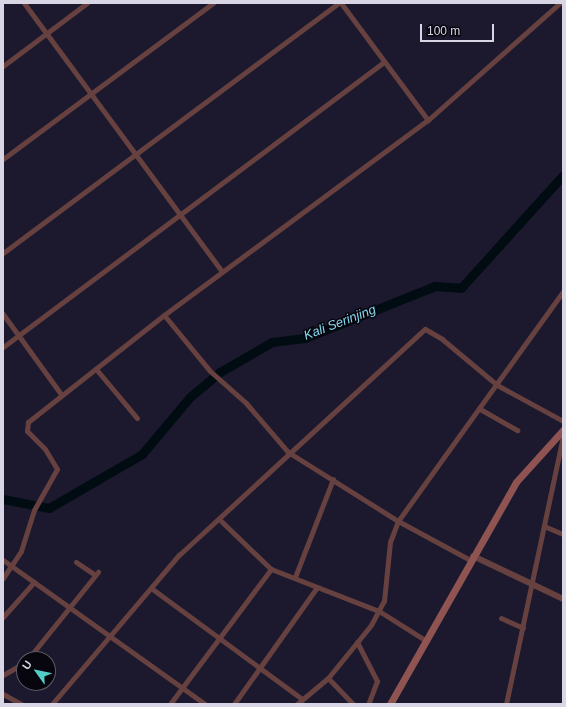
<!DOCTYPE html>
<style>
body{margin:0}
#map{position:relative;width:566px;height:707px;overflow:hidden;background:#1c192e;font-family:Arial,sans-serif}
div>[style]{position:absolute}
.river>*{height:9px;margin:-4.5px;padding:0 4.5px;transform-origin:4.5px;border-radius:4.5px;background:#000c12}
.minor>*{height:5px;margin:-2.5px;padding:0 2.5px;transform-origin:2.5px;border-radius:2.5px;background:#66413f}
.tertiary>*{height:6px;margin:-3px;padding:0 3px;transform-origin:3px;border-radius:3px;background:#66413f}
.secondary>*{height:7px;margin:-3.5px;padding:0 3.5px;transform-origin:3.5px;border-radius:3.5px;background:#8f5451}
span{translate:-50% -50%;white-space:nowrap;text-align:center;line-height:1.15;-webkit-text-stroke:3px #07060e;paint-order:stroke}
.water-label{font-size:13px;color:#85d8ed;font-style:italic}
.frame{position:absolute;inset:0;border:4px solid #d8d6e5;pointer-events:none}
.north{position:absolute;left:16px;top:651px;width:40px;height:40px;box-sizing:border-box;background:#07060e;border:1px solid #5b5964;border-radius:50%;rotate:303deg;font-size:11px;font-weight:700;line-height:16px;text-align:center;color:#d8d6e5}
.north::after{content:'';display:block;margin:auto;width:14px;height:18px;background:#54cdc7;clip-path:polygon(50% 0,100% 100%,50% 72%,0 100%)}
.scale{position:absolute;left:420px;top:24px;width:74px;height:18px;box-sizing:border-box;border:2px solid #d8d6e5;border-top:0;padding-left:5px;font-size:12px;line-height:14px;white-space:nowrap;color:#d8d6e5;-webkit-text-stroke:3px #07060e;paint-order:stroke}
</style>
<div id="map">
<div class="river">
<div style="left:3px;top:499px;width:47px;rotate:11.1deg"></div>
<div style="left:49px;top:508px;width:108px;rotate:-30.1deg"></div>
<div style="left:142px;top:454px;width:75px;rotate:-49.9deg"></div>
<div style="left:190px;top:397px;width:39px;rotate:-40deg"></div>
<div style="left:220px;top:372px;width:60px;rotate:-30deg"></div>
<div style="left:272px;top:342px;width:33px;rotate:-7deg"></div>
<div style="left:305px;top:338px;width:140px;rotate:-21.8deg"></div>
<div style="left:435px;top:286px;width:26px;rotate:4deg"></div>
<div style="left:461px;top:288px;width:152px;rotate:-47.9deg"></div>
</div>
<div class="minor">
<div style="left:24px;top:3px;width:334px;rotate:53.6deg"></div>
<div style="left:341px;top:3px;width:146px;rotate:53.4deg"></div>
<div style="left:3px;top:66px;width:105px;rotate:-36.9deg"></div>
<div style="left:3px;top:159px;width:262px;rotate:-36.6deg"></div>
<div style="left:3px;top:253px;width:418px;rotate:-36.7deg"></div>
<div style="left:3px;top:314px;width:99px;rotate:54.1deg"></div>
<div style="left:164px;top:315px;width:72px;rotate:50.6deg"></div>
<div style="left:210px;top:371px;width:48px;rotate:41.6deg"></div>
<div style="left:246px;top:403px;width:65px;rotate:49.4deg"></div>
<div style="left:288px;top:452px;width:130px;rotate:32.1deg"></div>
<div style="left:398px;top:521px;width:82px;rotate:28.4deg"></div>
<div style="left:3px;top:347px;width:476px;rotate:-36.8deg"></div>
<div style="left:96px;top:369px;width:64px;rotate:50.1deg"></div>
<div style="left:480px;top:409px;width:43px;rotate:29.6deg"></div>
<div style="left:220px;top:520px;width:71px;rotate:43.9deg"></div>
<div style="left:271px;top:569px;width:116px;rotate:21.3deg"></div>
<div style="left:379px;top:611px;width:54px;rotate:32.2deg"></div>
<div style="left:544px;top:526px;width:21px;rotate:23deg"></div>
<div style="left:3px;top:560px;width:248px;rotate:35.5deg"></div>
<div style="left:76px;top:562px;width:23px;rotate:34deg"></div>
<div style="left:295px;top:577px;width:105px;rotate:-68.8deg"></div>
<div style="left:3px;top:578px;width:32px;rotate:-56deg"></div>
<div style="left:21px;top:551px;width:43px;rotate:-72.4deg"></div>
<div style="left:34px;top:510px;width:47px;rotate:-60.7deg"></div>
<div style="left:57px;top:469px;width:23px;rotate:-121deg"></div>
<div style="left:45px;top:449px;width:25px;rotate:-135deg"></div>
<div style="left:27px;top:431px;width:9px;rotate:-84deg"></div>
<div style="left:28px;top:422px;width:173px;rotate:-38.2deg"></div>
<div style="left:164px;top:315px;width:328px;rotate:-36.5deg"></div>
<div style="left:428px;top:120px;width:176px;rotate:-41.6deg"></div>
<div style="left:151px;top:588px;width:187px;rotate:36.3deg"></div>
<div style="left:3px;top:617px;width:47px;rotate:-48.5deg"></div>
<div style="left:501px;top:618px;width:24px;rotate:24deg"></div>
<div style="left:357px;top:642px;width:44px;rotate:62.9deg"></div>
<div style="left:377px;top:681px;width:25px;rotate:111deg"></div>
<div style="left:28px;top:659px;width:112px;rotate:-51.2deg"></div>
<div style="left:3px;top:675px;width:24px;rotate:-30deg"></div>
<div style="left:328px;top:678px;width:36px;rotate:46deg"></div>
<div style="left:3px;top:694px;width:21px;rotate:29deg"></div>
<div style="left:52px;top:704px;width:196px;rotate:-49.6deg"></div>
<div style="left:179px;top:555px;width:334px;rotate:-42.6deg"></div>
<div style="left:425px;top:329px;width:20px;rotate:30deg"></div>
<div style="left:442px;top:339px;width:72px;rotate:39.9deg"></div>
<div style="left:497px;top:385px;width:75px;rotate:28.6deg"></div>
<div style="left:170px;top:704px;width:169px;rotate:-53.2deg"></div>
<div style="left:234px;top:704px;width:143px;rotate:-54.6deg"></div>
<div style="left:297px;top:704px;width:40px;rotate:-40deg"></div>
<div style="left:328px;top:678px;width:68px;rotate:-50.9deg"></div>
<div style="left:371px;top:625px;width:27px;rotate:-62deg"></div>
<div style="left:384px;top:601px;width:59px;rotate:-84.2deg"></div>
<div style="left:390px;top:542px;width:22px;rotate:-69deg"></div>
<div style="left:398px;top:521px;width:283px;rotate:-54.3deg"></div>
<div style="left:506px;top:704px;width:275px;rotate:-78deg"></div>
</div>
<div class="tertiary">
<div style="left:473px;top:556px;width:100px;rotate:25.5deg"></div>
</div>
<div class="secondary">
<div style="left:390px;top:704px;width:255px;rotate:-60.4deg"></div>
<div style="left:516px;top:482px;width:70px;rotate:-47.9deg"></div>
</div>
<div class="water-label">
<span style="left:340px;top:323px;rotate:-21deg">Kali Serinjing</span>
</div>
<div class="frame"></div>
<div class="north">U</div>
<div class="scale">100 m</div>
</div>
